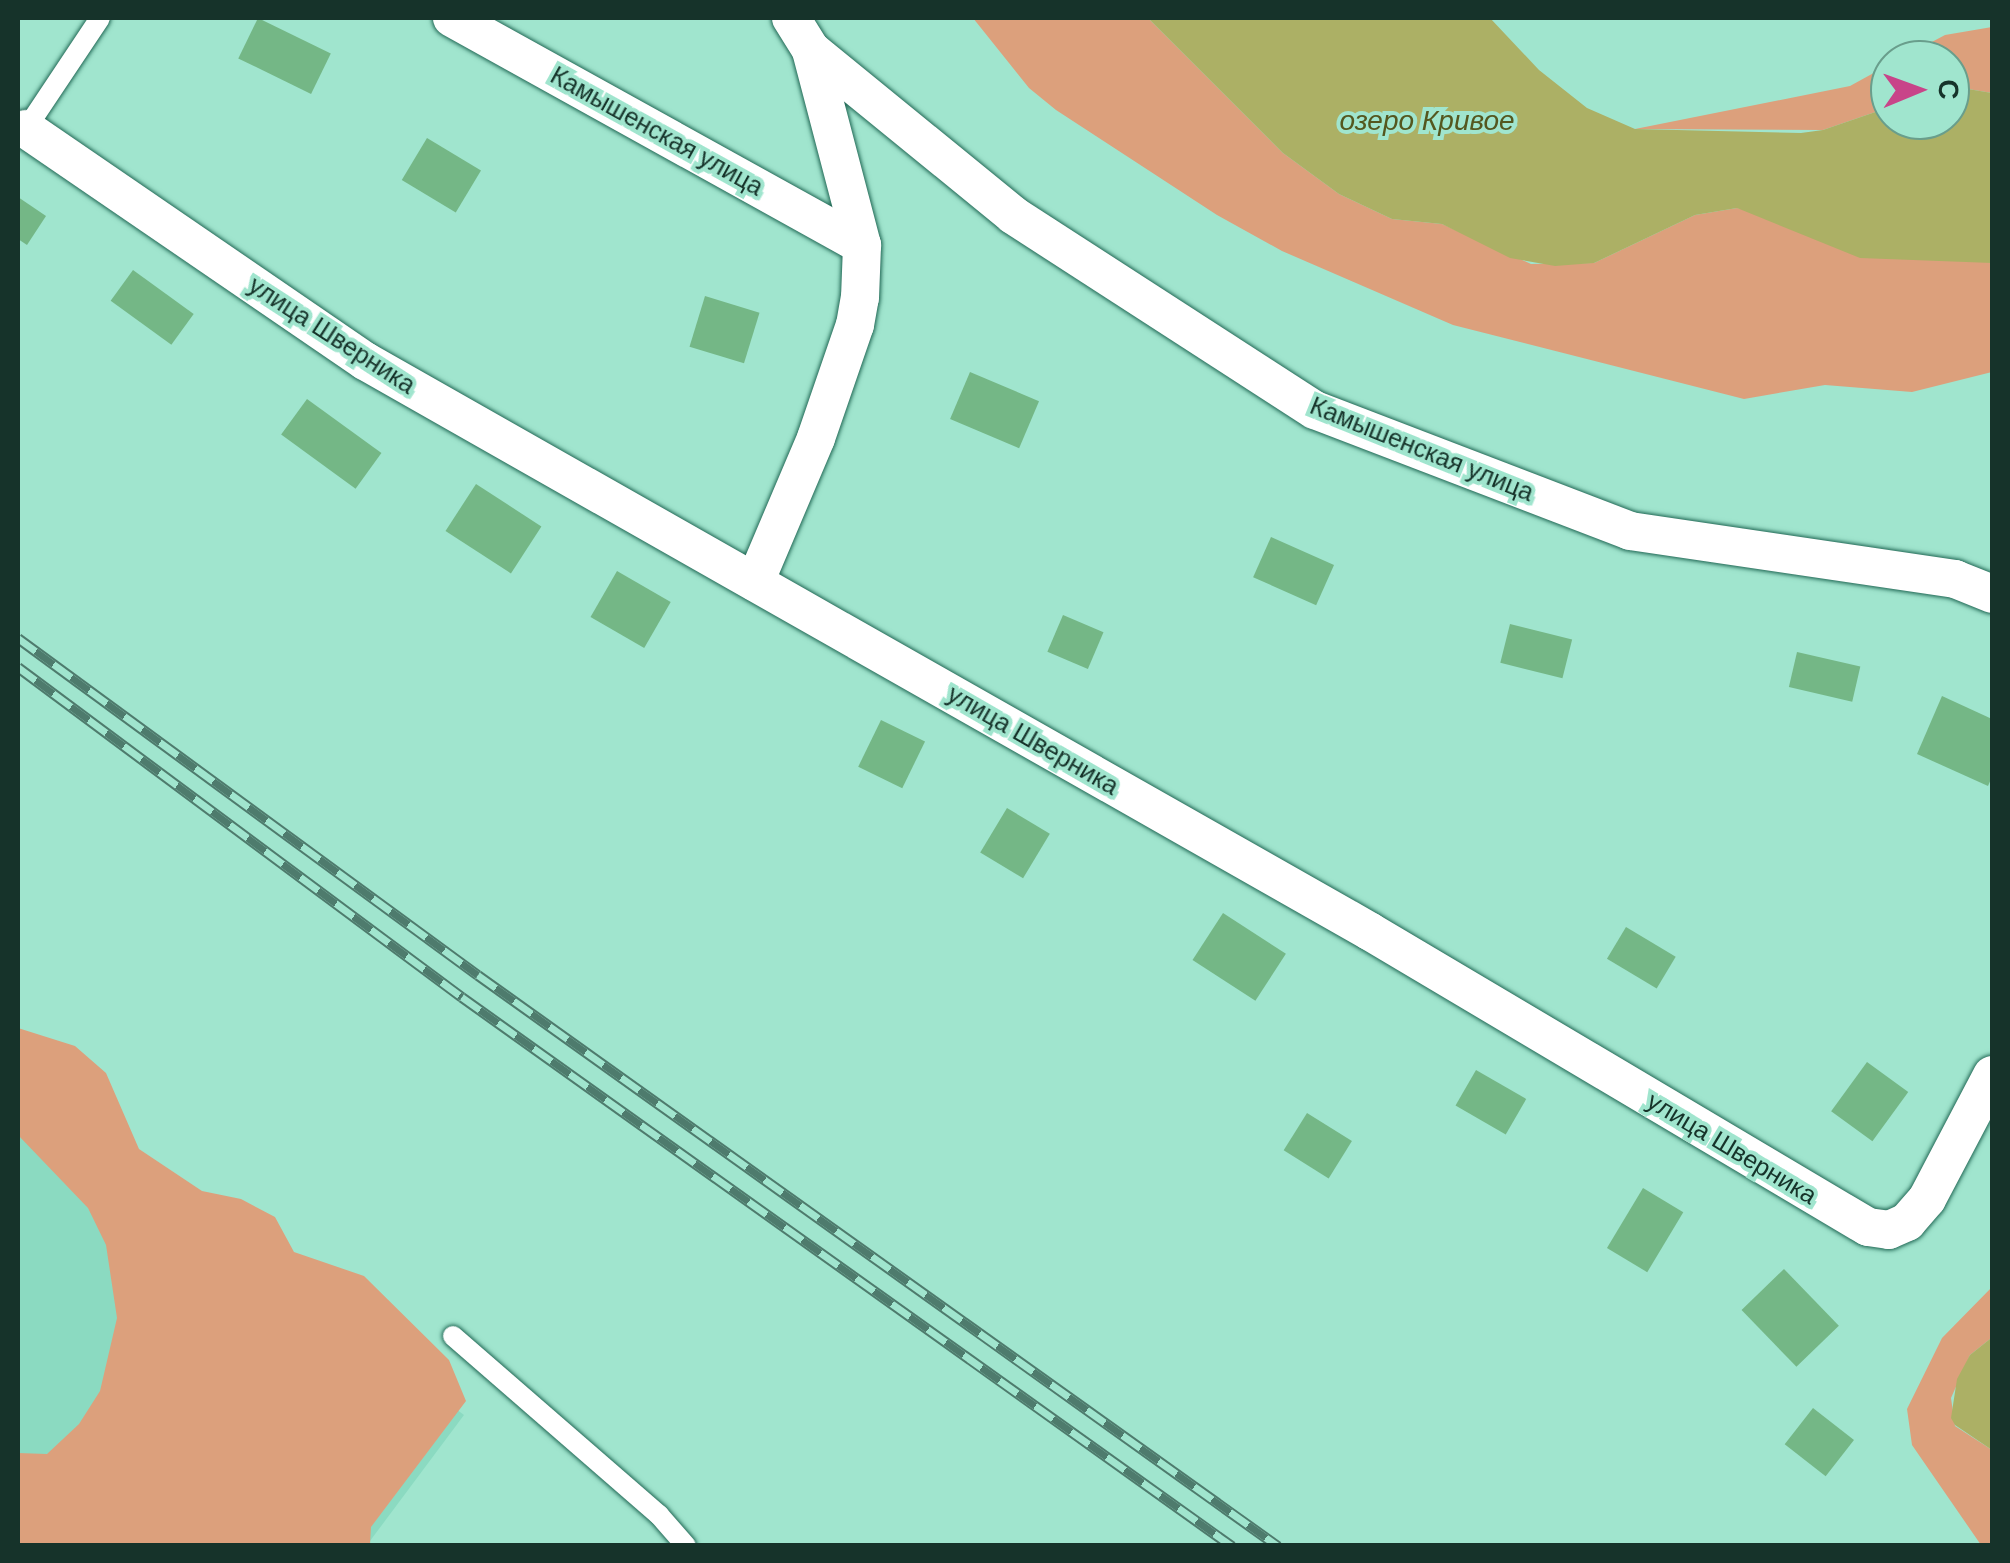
<!DOCTYPE html>
<meta charset="utf-8">
<style>
body{margin:0}
#map{position:relative;width:2010px;height:1563px;overflow:hidden;background:#a0e5ce;font-family:Helvetica,sans-serif}
div>[style]{position:absolute}
.built>*{inset:0;background:#8bdac1}
.green>*{inset:0;background:#dca07c}
.water>*{inset:0;background:#acb065}
.building>*{inset:0;background:#74b786;transform-origin:0 0}
.roads{filter:drop-shadow(0 0 2px #216855) drop-shadow(0 0 2px #216855)}
.lane>*{height:20px;margin:-10px;padding:0 10px;transform-origin:10px;border-radius:10px;background:#fff}
.street>*{height:38px;margin:-19px;padding:0 19px;transform-origin:19px;border-radius:19px;background:#fff}
.rail>*{height:11px;margin-top:-5.5px;transform-origin:0;background:repeating-linear-gradient(90deg,#a0e5ce 0 22px,#4e7b6d 0 44px);box-sizing:border-box;border-block:2px solid #4e7b6d}
span{translate:-50% -50%;white-space:nowrap;text-align:center;line-height:1.15;-webkit-text-stroke:8px #a0e5ce;paint-order:stroke}
.street-label{font-size:25px;color:#16332a}
.water-label{font-size:28px;color:#54571f;font-style:italic}
.frame{position:absolute;inset:0;border:20px solid #16332a;pointer-events:none}
.north{position:absolute;left:1870px;top:40px;width:100px;height:100px;box-sizing:border-box;background:#a0e5ce;border:2px solid #699e8c;border-radius:50%;rotate:89deg;font-size:28px;font-weight:700;line-height:40px;text-align:center;color:#16332a}
.north::after{content:'';display:block;margin:auto;width:35px;height:45px;background:#c84489;clip-path:polygon(50% 0,100% 100%,50% 72%,0 100%)}
</style>
<div id="map">
<div class="built">
<div style="clip-path:polygon(18px 1078px,464px 1415px,367px 1545px,18px 1545px)"></div>
</div>
<div class="green">
<div style="clip-path:polygon(973px 18px,1148px 18px,1283px 153px,1339px 194px,1392px 219px,1442px 224px,1531px 264px,1594px 263px,1695px 215px,1737px 208px,1992px 263px,1992px 372px,1912px 392px,1825px 385px,1744px 399px,1453px 325px,1282px 251px,1217px 215px,1056px 110px,1029px 88px)"></div>
<div style="clip-path:polygon(1992px 27px,1992px 93px,1950px 86px,1950px 60px,1898px 60px,1945px 35px)"></div>
<div style="clip-path:polygon(1890px 64px,1890px 107px,1823px 130px,1635px 129px,1850px 86px)"></div>
<div style="clip-path:polygon(18px 1028px,75px 1046px,106px 1073px,139px 1149px,202px 1191px,241px 1199px,275px 1217px,294px 1252px,364px 1276px,449px 1360px,466px 1401px,371px 1527px,370px 1545px,18px 1545px,18px 1453px,47px 1454px,79px 1424px,100px 1391px,117px 1318px,106px 1245px,88px 1208px,18px 1135px)"></div>
<div style="clip-path:polygon(1992px 1287px,1990px 1339px,1970px 1355px,1951px 1398px,1955px 1426px,1992px 1450px,1992px 1545px,1981px 1545px,1912px 1445px,1907px 1409px,1942px 1338px)"></div>
</div>
<div class="water">
<div style="clip-path:polygon(1148px 18px,1490px 18px,1539px 70px,1587px 108px,1635px 129px,1801px 133px,1823px 130px,1890px 107px,1890px 120px,1950px 120px,1950px 86px,1992px 93px,1992px 263px,1860px 258px,1737px 208px,1695px 215px,1594px 263px,1555px 266px,1510px 258px,1442px 224px,1392px 219px,1339px 194px,1283px 153px)"></div>
<div style="clip-path:polygon(1992px 1330px,1992px 1450px,1955px 1425px,1951px 1418px,1957px 1379px,1970px 1355px,1990px 1339px)"></div>
</div>
<div class="building">
<div style="left:258px;top:18px;width:81px;height:45px;rotate:26deg"></div>
<div style="left:427px;top:138px;width:63px;height:49px;rotate:31deg"></div>
<div style="clip-path:polygon(18px 197px,46px 216px,27px 245px,18px 239px)"></div>
<div style="left:133px;top:270px;width:75px;height:38px;rotate:36deg"></div>
<div style="left:705px;top:296px;width:57px;height:53px;rotate:17deg"></div>
<div style="left:970px;top:372px;width:75px;height:51px;rotate:23deg"></div>
<div style="left:307px;top:399px;width:92px;height:44px;rotate:36deg"></div>
<div style="left:476px;top:484px;width:78px;height:56px;rotate:33deg"></div>
<div style="left:1271px;top:537px;width:69px;height:44px;rotate:24deg"></div>
<div style="left:617px;top:571px;width:62px;height:53px;rotate:30deg"></div>
<div style="left:1063px;top:615px;width:44px;height:40px;rotate:23deg"></div>
<div style="left:1510px;top:624px;width:64px;height:40px;rotate:14deg"></div>
<div style="left:1797px;top:652px;width:65px;height:36px;rotate:13deg"></div>
<div style="clip-path:polygon(1942px 696px,1992px 719px,1992px 777px,1988px 786px,1917px 754px)"></div>
<div style="left:881px;top:720px;width:49px;height:52px;rotate:26deg"></div>
<div style="left:1007px;top:808px;width:50px;height:52px;rotate:31deg"></div>
<div style="left:1223px;top:913px;width:75px;height:56px;rotate:33deg"></div>
<div style="left:1626px;top:927px;width:58px;height:37px;rotate:31deg"></div>
<div style="left:1867px;top:1062px;width:51px;height:61px;rotate:36deg"></div>
<div style="left:1476px;top:1070px;width:58px;height:41px;rotate:30deg"></div>
<div style="left:1307px;top:1113px;width:53px;height:44px;rotate:32deg"></div>
<div style="left:1643px;top:1188px;width:47px;height:70px;rotate:31deg"></div>
<div style="left:1784px;top:1269px;width:79px;height:59px;rotate:46deg"></div>
<div style="left:1813px;top:1408px;width:52px;height:46px;rotate:38deg"></div>
</div>
<div class="roads">
<div class="lane">
<div style="left:18px;top:128px;width:8px;rotate:7deg"></div>
<div style="left:26px;top:129px;width:133px;rotate:-56.3deg"></div>
<div style="left:453px;top:1336px;width:273px;rotate:41deg"></div>
<div style="left:659px;top:1515px;width:41px;rotate:48.9deg"></div>
</div>
<div class="street">
<div style="left:452px;top:18px;width:469px;rotate:29deg"></div>
<div style="left:791px;top:18px;width:38px;rotate:58deg"></div>
<div style="left:811px;top:50px;width:261px;rotate:39.2deg"></div>
<div style="left:1013px;top:215px;width:359px;rotate:32.9deg"></div>
<div style="left:1315px;top:410px;width:337px;rotate:21deg"></div>
<div style="left:1630px;top:531px;width:329px;rotate:8.4deg"></div>
<div style="left:1955px;top:579px;width:40px;rotate:22deg"></div>
<div style="left:26px;top:129px;width:411px;rotate:34.4deg"></div>
<div style="left:365px;top:361px;width:1155px;rotate:29.58deg"></div>
<div style="left:1369px;top:931px;width:580px;rotate:30.68deg"></div>
<div style="left:1868px;top:1227px;width:21px;rotate:8deg"></div>
<div style="left:1889px;top:1230px;width:20px;rotate:-24deg"></div>
<div style="left:1907px;top:1222px;width:30px;rotate:-49deg"></div>
<div style="left:1927px;top:1199px;width:140px;rotate:-62.3deg"></div>
<div style="left:755px;top:582px;width:156px;rotate:-67deg"></div>
<div style="left:816px;top:438px;width:120px;rotate:-71deg"></div>
<div style="left:855px;top:325px;width:27px;rotate:-80deg"></div>
<div style="left:860px;top:298px;width:53px;rotate:-87.8deg"></div>
<div style="left:862px;top:245px;width:202px;rotate:-104.7deg"></div>
</div>
</div>
<div class="rail">
<div style="left:18px;top:638px;width:570px;rotate:36.23deg"></div>
<div style="left:478px;top:975px;width:983px;rotate:35.52deg"></div>
<div style="left:18px;top:667px;width:553px;rotate:36.62deg"></div>
<div style="left:462px;top:997px;width:946px;rotate:35.49deg"></div>
</div>
<div class="street-label">
<span style="left:657px;top:131px;rotate:29deg">Камышенская улица</span>
<span style="left:332px;top:335px;rotate:33deg">улица Шверника</span>
<span style="left:1422px;top:449px;rotate:22deg">Камышенская улица</span>
<span style="left:1033px;top:740px;rotate:30deg">улица Шверника</span>
<span style="left:1732px;top:1148px;rotate:31deg">улица Шверника</span>
</div>
<div class="water-label">
<span style="left:1427px;top:121px">озеро Кривое</span>
</div>
<div class="frame"></div>
<div class="north">С</div>
</div>
